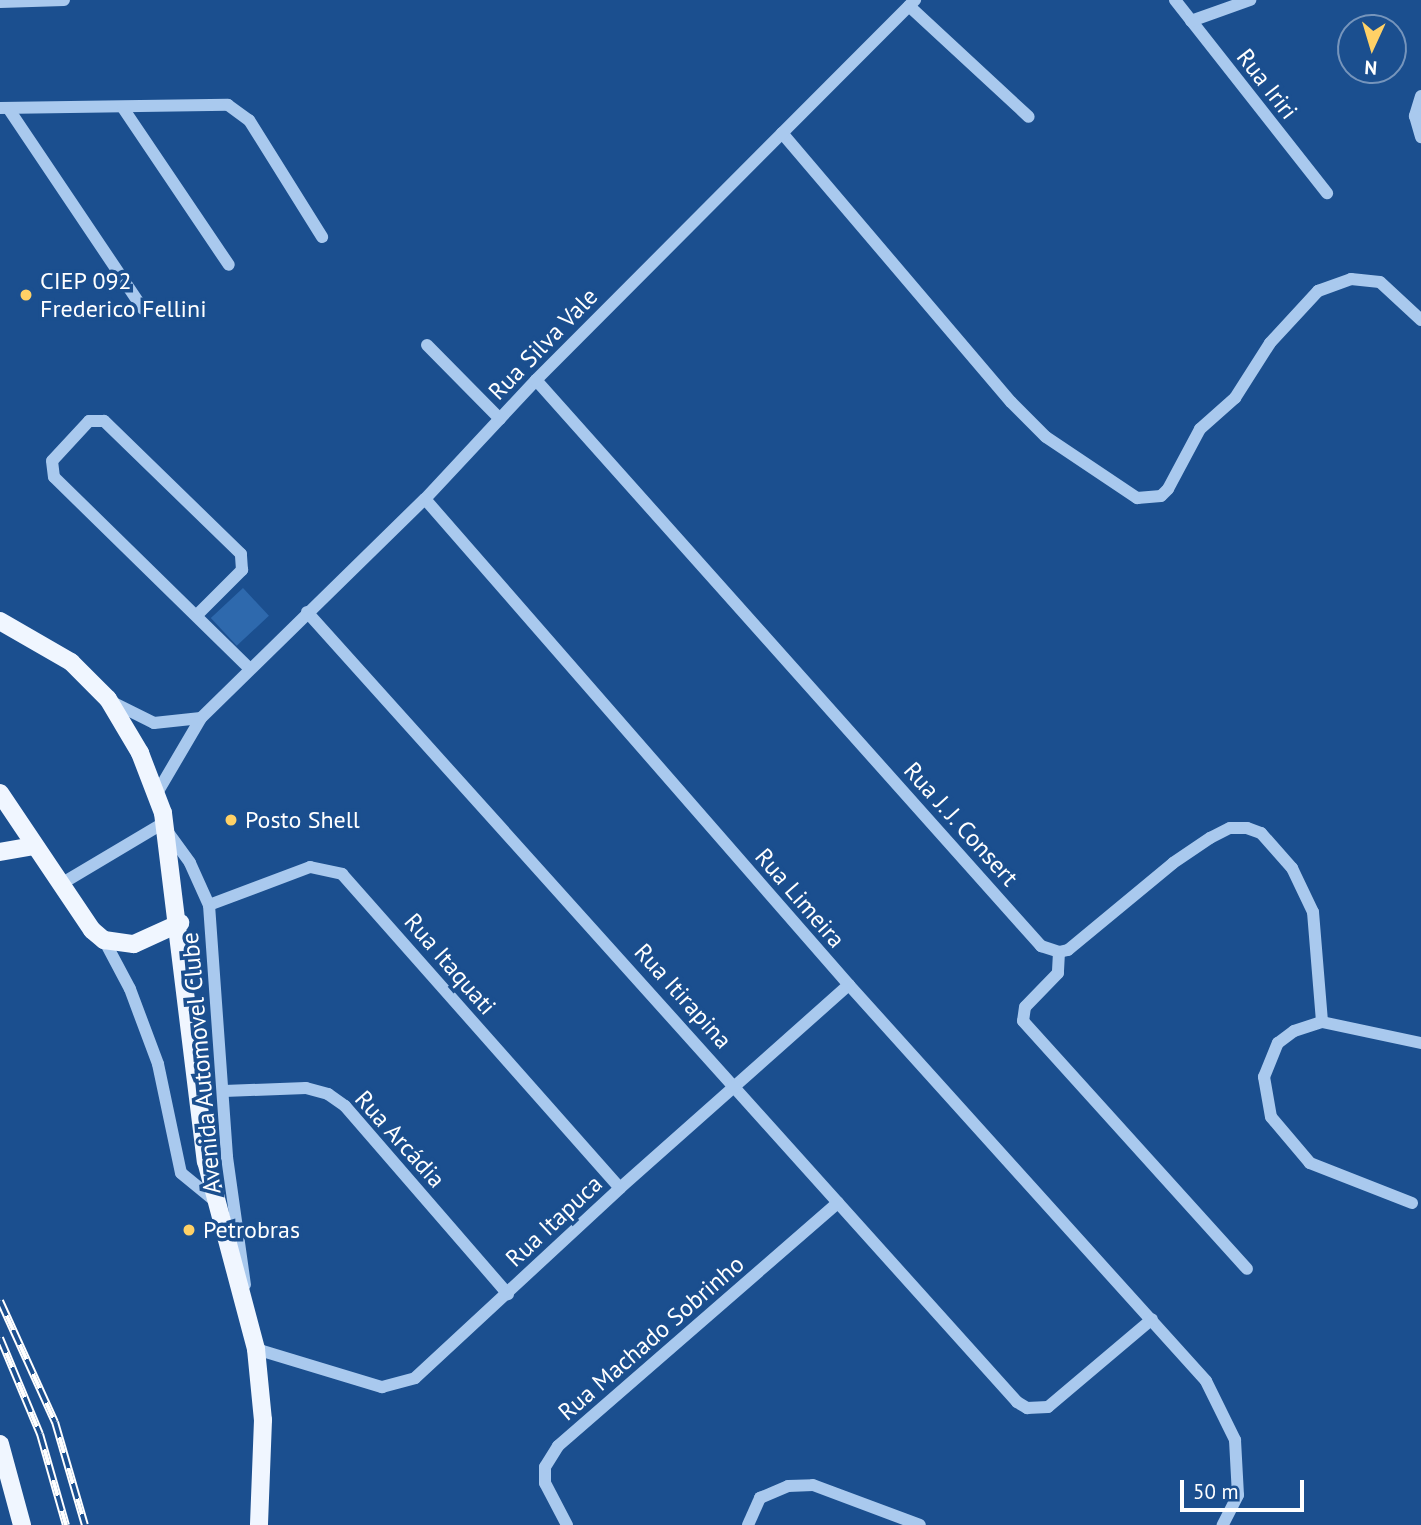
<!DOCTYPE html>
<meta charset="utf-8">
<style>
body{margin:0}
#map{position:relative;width:1421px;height:1525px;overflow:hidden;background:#1b4f8f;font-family:"PT Sans",sans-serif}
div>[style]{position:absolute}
.green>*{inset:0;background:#2e69ad;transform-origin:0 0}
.minor>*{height:12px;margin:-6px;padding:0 6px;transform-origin:6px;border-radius:6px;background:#a9c9ee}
.major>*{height:18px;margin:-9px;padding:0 9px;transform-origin:9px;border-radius:9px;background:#f0f6ff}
.rail>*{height:8px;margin-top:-4px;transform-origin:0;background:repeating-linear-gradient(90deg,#1b4f8f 0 16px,#fff 0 32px);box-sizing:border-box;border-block:2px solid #fff}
.dots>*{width:19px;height:19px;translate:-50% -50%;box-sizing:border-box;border:4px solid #1b4f8f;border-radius:50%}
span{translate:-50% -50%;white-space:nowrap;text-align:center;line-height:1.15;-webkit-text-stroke:7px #1b4f8f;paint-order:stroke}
.street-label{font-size:24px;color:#fff}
.poi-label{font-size:24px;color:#fff}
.left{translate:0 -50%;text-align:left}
.north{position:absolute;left:1337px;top:14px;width:70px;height:70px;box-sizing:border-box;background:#1b4f8f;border:2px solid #7695bc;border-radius:50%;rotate:184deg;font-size:19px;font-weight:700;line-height:28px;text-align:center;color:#fff}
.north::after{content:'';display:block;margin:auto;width:24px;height:32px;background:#ffd166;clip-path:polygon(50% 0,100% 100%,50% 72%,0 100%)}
.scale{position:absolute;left:1180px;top:1480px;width:124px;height:32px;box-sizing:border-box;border:4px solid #fff;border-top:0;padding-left:9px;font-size:21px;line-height:24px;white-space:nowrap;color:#fff;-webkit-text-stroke:5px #1b4f8f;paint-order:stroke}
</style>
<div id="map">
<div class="green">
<div style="left:243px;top:588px;width:38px;height:44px;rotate:47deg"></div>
</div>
<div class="minor">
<div style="left:1175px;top:0;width:246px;rotate:51.8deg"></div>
<div style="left:0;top:2px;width:64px;rotate:-1.8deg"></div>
<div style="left:909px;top:6px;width:163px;rotate:42.8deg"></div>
<div style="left:1191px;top:21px;width:63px;rotate:-19.6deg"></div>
<div style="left:1421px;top:96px;width:21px;rotate:107deg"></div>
<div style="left:1415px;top:116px;width:22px;rotate:74deg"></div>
<div style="left:0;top:108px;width:228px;rotate:-0.8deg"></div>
<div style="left:228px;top:105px;width:26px;rotate:36deg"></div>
<div style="left:249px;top:120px;width:138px;rotate:58deg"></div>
<div style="left:8px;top:108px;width:242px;rotate:56.1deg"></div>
<div style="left:123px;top:108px;width:189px;rotate:56deg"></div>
<div style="left:782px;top:133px;width:353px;rotate:49.6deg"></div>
<div style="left:1011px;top:402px;width:49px;rotate:45deg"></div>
<div style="left:1046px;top:437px;width:110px;rotate:33.8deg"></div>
<div style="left:1137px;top:498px;width:24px;rotate:-5deg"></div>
<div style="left:1161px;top:496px;width:10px;rotate:-45deg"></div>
<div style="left:1168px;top:489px;width:68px;rotate:-61.9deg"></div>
<div style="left:1200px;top:429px;width:47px;rotate:-41.5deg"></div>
<div style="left:1235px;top:398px;width:65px;rotate:-57.5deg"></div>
<div style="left:1270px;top:343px;width:71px;rotate:-47.3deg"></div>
<div style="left:1318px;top:291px;width:35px;rotate:-20deg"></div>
<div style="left:1351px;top:279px;width:29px;rotate:6deg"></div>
<div style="left:1380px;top:282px;width:56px;rotate:42.8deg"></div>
<div style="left:427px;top:345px;width:104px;rotate:45.4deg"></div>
<div style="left:536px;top:380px;width:759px;rotate:48.26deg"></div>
<div style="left:1041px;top:946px;width:19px;rotate:18deg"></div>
<div style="left:1059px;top:952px;width:9px;rotate:-13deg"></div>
<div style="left:1068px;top:950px;width:136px;rotate:-39.6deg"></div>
<div style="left:1173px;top:863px;width:45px;rotate:-34deg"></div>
<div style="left:1210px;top:838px;width:22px;rotate:-27deg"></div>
<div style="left:1230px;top:828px;width:17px"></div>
<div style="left:1247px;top:828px;width:15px;rotate:20deg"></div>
<div style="left:1261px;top:833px;width:47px;rotate:48.5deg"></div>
<div style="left:1292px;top:868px;width:49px;rotate:64.5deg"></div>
<div style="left:1313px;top:912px;width:110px;rotate:85.3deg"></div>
<div style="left:425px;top:499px;width:645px;rotate:48.9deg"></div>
<div style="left:849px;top:985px;width:533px;rotate:47.96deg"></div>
<div style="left:1206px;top:1381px;width:66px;rotate:63.8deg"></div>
<div style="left:1235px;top:1440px;width:55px;rotate:86.9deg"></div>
<div style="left:1238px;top:1495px;width:34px;rotate:117deg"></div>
<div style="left:307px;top:612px;width:1062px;rotate:48.05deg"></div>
<div style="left:1017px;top:1402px;width:12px;rotate:31deg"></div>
<div style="left:1027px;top:1408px;width:21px;rotate:-3deg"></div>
<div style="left:1048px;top:1407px;width:136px;rotate:-40.2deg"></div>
<div style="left:197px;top:615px;width:64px;rotate:-45deg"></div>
<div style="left:242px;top:570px;width:16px;rotate:-94deg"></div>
<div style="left:241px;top:554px;width:191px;rotate:-135.8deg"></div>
<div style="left:104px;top:421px;width:15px;rotate:180deg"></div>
<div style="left:89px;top:421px;width:54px;rotate:132.8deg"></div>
<div style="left:52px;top:461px;width:16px;rotate:83deg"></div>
<div style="left:54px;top:477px;width:274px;rotate:44.4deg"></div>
<div style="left:110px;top:701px;width:49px;rotate:26.6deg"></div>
<div style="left:154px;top:723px;width:47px;rotate:-6.1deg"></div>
<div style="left:157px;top:793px;width:87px;rotate:-59.6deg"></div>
<div style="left:201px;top:718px;width:313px;rotate:-44.4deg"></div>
<div style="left:425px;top:499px;width:163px;rotate:-47deg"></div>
<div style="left:536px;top:380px;width:537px;rotate:-45.08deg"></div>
<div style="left:167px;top:831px;width:39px;rotate:54deg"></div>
<div style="left:190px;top:863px;width:46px;rotate:65.7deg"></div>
<div style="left:209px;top:905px;width:253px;rotate:85.9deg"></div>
<div style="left:227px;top:1157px;width:129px;rotate:82deg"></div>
<div style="left:61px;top:884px;width:121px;rotate:-30.8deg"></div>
<div style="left:209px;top:905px;width:108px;rotate:-20.6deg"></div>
<div style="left:310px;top:867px;width:33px;rotate:12deg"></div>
<div style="left:342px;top:874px;width:419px;rotate:48.5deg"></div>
<div style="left:104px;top:940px;width:55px;rotate:62deg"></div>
<div style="left:130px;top:989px;width:80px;rotate:69.5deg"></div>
<div style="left:158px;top:1064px;width:111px;rotate:78.1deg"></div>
<div style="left:181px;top:1173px;width:43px;rotate:39.3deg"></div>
<div style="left:1059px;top:952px;width:21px;rotate:93deg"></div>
<div style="left:1058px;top:973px;width:47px;rotate:134.1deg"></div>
<div style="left:1025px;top:1007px;width:14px;rotate:98deg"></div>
<div style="left:1023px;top:1021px;width:334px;rotate:47.9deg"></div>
<div style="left:224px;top:1091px;width:82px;rotate:-2.1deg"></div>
<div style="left:306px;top:1088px;width:23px;rotate:15deg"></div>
<div style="left:328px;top:1094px;width:21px;rotate:35deg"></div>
<div style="left:345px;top:1106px;width:249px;rotate:49.1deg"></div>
<div style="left:1412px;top:1203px;width:110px;rotate:-158.6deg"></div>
<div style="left:1310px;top:1163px;width:60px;rotate:-130.3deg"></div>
<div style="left:1271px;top:1117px;width:41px;rotate:-99.9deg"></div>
<div style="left:1264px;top:1077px;width:37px;rotate:-68deg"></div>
<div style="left:1278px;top:1043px;width:20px;rotate:-37deg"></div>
<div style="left:1294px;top:1031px;width:29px;rotate:-18deg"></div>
<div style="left:1322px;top:1022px;width:101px;rotate:12deg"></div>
<div style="left:256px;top:1349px;width:132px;rotate:16.8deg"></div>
<div style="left:382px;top:1387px;width:34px;rotate:-15deg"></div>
<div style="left:415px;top:1378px;width:280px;rotate:-42.8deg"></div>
<div style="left:620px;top:1188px;width:306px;rotate:-41.6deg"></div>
<div style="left:567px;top:1525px;width:47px;rotate:-117.6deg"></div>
<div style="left:545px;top:1483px;width:16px;rotate:-90deg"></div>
<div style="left:545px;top:1467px;width:25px;rotate:-58deg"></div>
<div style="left:558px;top:1446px;width:371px;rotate:-41deg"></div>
<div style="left:748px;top:1525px;width:30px;rotate:-66deg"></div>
<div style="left:760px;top:1498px;width:30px;rotate:-23deg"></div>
<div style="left:788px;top:1486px;width:25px;rotate:-2deg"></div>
<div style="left:813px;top:1485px;width:114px;rotate:20.5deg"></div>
</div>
<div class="major">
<div style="left:0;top:621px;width:82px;rotate:30deg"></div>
<div style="left:71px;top:662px;width:52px;rotate:45deg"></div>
<div style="left:108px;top:699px;width:63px;rotate:59.3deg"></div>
<div style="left:140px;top:753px;width:64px;rotate:69deg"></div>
<div style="left:163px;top:813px;width:351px;rotate:83deg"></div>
<div style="left:206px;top:1161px;width:195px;rotate:75.1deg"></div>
<div style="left:256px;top:1349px;width:71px;rotate:84.4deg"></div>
<div style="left:263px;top:1420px;width:105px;rotate:92.2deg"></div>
<div style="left:0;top:793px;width:165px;rotate:56.1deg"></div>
<div style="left:92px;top:930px;width:16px;rotate:40deg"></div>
<div style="left:104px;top:940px;width:30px;rotate:8deg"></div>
<div style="left:134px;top:944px;width:51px;rotate:-24.5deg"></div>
<div style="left:0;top:852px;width:35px;rotate:-10deg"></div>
<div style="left:0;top:1444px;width:84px;rotate:74.8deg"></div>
</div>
<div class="rail">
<div style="left:0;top:1301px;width:133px;rotate:65.6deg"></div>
<div style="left:55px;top:1422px;width:107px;rotate:73.8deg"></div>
<div style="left:0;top:1338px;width:104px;rotate:67.4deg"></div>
<div style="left:40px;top:1434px;width:95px;rotate:74.1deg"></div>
</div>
<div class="dots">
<div style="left:26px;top:295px;background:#ffd166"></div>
<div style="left:231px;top:820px;background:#ffd166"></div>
<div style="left:189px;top:1230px;background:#ffd166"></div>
</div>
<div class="street-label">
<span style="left:1267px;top:84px;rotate:52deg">Rua Iriri</span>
<span style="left:543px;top:344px;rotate:-46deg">Rua Silva Vale</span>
<span style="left:961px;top:824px;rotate:48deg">Rua J. J. Consert</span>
<span style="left:800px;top:898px;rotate:49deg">Rua Limeira</span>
<span style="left:450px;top:964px;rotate:49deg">Rua Itaquati</span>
<span style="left:683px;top:996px;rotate:48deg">Rua Itirapina</span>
<span style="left:201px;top:1063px;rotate:-95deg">Avenida Automovel Clube</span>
<span style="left:400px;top:1139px;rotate:48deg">Rua Arcádia</span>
<span style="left:554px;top:1221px;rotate:-43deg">Rua Itapuca</span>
<span style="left:651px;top:1338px;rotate:-41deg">Rua Machado Sobrinho</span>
</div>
<div class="poi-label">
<span class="left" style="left:40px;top:295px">CIEP 092<br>Frederico Fellini</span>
<span class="left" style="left:245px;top:820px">Posto Shell</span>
<span class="left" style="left:203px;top:1230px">Petrobras</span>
</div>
<div class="north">N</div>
<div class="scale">50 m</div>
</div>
